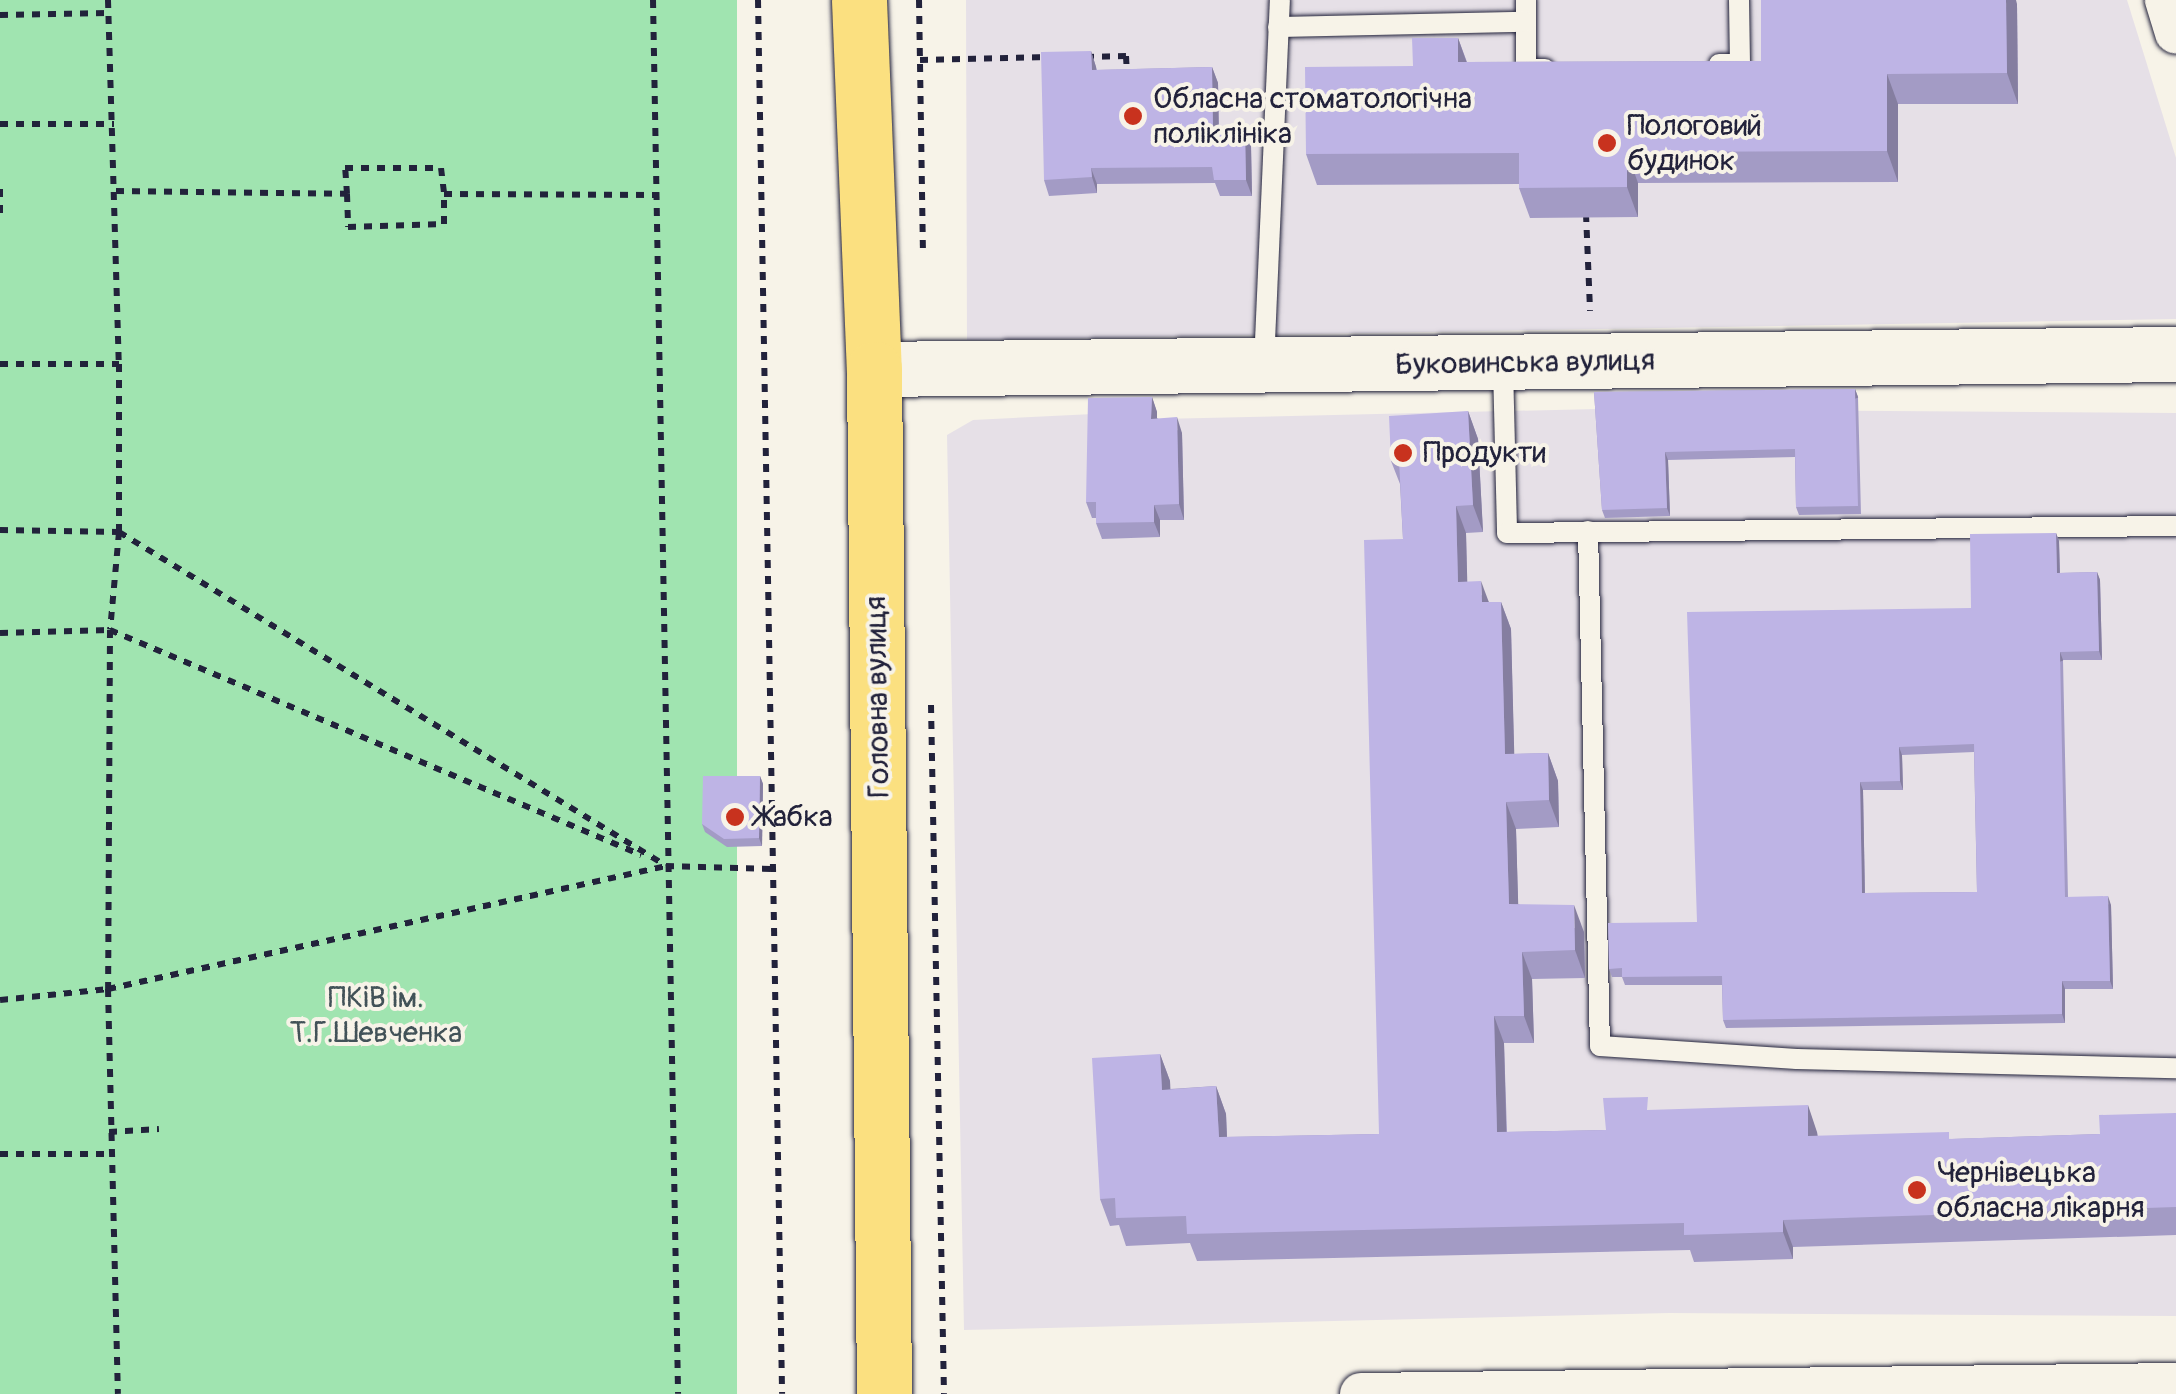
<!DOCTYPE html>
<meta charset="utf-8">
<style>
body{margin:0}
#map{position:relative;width:2176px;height:1394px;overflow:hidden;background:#f7f3e8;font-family:Pangolin,sans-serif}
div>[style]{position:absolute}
.built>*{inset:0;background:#e6e0e7}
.green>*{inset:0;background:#a0e4b0;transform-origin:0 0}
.path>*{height:6px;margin-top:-3px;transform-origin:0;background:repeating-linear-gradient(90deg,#22223b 0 8px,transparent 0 16px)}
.roads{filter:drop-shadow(0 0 2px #22223b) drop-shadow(0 0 2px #22223b)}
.lane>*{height:20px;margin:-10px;padding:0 10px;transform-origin:10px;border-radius:10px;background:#f7f3e8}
.street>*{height:42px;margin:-21px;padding:0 21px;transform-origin:21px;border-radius:21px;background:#f7f3e8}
.secondary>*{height:55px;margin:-27.5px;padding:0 27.5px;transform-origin:27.5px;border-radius:27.5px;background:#f7f3e8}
.primary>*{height:55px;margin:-27.5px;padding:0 27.5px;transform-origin:27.5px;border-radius:27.5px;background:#fbe080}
.wall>*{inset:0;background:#a39bc5}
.shaded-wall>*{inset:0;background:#857ea0;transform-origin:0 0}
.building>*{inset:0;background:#beb4e5}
.dots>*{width:28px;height:28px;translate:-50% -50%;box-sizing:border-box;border:5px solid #f7f3e8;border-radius:50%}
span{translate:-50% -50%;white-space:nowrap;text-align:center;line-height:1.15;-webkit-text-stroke:8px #f7f3e8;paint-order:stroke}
.poi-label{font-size:30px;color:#22223b}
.left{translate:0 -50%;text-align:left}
.street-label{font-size:30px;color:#22223b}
.park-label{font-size:30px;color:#425258}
</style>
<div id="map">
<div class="built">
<div style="clip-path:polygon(966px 0,2127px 0,2176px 158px,2176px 319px,967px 340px)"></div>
<div style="clip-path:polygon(1597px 409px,2176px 413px,2176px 1316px,1669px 1313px,964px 1330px,947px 435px,973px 420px,1093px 414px,1158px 419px)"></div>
</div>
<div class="green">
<div style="left:0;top:0;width:737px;height:1394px"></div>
</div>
<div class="path">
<div style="left:108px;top:0;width:364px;rotate:88.3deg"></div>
<div style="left:119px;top:364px;width:168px;rotate:90deg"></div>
<div style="left:119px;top:532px;width:98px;rotate:95.2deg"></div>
<div style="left:110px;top:630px;width:359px;rotate:90.3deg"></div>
<div style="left:108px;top:989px;width:405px;rotate:88.6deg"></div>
<div style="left:653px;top:0;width:1394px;rotate:88.97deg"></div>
<div style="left:758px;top:0;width:1394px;rotate:89.01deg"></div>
<div style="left:919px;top:0;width:253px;rotate:89.1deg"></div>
<div style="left:0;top:15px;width:108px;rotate:-1.1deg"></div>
<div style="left:1086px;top:57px;width:40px;rotate:-1.4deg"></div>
<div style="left:1126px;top:56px;width:18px;rotate:87deg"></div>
<div style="left:920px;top:60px;width:129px;rotate:-1.3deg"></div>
<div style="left:0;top:124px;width:114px"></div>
<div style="left:0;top:189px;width:27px;rotate:90deg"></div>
<div style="left:116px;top:191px;width:231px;rotate:0.7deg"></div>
<div style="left:347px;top:194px;width:26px;rotate:-94deg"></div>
<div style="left:345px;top:168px;width:96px"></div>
<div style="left:441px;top:168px;width:26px;rotate:83deg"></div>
<div style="left:444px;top:194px;width:211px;rotate:0.3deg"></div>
<div style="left:347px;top:194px;width:33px;rotate:88deg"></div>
<div style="left:348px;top:227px;width:96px;rotate:-1.8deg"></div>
<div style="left:444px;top:224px;width:30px;rotate:-90deg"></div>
<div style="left:1586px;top:214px;width:97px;rotate:87.6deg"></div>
<div style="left:0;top:364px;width:119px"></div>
<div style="left:0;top:530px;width:119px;rotate:1deg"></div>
<div style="left:119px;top:532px;width:640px;rotate:31.38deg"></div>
<div style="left:0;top:633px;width:110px;rotate:-1.6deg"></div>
<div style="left:110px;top:630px;width:577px;rotate:22.96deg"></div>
<div style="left:931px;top:705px;width:689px;rotate:88.92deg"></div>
<div style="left:0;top:1000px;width:109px;rotate:-5.8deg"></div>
<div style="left:108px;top:989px;width:571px;rotate:-12.43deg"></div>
<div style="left:666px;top:866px;width:105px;rotate:1.6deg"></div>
<div style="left:109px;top:1132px;width:50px;rotate:-3.4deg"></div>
<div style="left:0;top:1154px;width:110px"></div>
</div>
<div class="roads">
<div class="lane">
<div style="left:1526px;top:0;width:69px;rotate:90deg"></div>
<div style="left:1526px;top:69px;width:19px"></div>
<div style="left:1278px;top:27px;width:248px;rotate:-1.2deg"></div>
<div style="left:1719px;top:64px;width:21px"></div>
<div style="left:1740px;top:64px;width:64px;rotate:-90.9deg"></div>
<div style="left:1264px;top:364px;width:364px;rotate:-87.5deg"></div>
<div style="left:1503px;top:366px;width:167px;rotate:88.6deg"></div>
<div style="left:1507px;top:533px;width:669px;rotate:-0.6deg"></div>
<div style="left:1588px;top:531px;width:515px;rotate:88.67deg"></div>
<div style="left:1600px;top:1046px;width:197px;rotate:3.8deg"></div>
<div style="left:1797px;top:1059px;width:379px;rotate:1.4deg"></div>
</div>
<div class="street">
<div style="left:2166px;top:0;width:34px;rotate:73deg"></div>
<div style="left:1361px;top:1394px;width:815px;rotate:-0.7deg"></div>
</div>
<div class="secondary">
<div style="left:874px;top:369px;width:1302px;rotate:-0.66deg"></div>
</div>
<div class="primary">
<div style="left:859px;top:0;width:369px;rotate:87.7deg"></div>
<div style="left:874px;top:369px;width:1025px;rotate:89.44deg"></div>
</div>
</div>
<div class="wall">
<div style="clip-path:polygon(2017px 4px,2018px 104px,1898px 104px,1898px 182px,1638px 183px,1638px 217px,1530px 218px,1519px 188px,1519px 184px,1317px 185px,1306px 154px,1413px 66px,1458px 38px,1467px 62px,1761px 61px)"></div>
<div style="clip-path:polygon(1091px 51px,1097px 70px,1212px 67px,1218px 83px,1219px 130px,1245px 131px,1251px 146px,1252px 196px,1220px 196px,1215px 183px,1097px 184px,1097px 193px,1049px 196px,1044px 180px)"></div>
<div style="clip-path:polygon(1855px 389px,1858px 397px,1861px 514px,1799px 515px,1796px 507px,1795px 457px,1668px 460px,1670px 516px,1605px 518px,1602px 510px,1594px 392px)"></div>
<div style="clip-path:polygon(1152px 397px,1157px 412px,1157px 418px,1182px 433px,1184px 520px,1160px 520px,1160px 537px,1102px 539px,1096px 523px,1096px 518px,1092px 518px,1086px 502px)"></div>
<div style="clip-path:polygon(1468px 411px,1478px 439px,1483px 532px,1466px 533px,1467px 582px,1489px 602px,1501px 602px,1511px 629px,1514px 754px,1548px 753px,1558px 781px,1559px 827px,1516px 829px,1518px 904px,1584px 932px,1585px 978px,1532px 979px,1534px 1043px,1504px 1043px,1507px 1132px,1606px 1130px,1653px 1110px,1817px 1132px,1818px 1136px,1952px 1139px,2100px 1134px,2176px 1113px,2176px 1235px,1793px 1247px,1793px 1259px,1694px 1262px,1690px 1250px,1197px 1261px,1190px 1243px,1126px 1246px,1119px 1225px,1110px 1226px,1100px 1199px,1160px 1054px,1170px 1081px,1170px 1089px,1216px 1086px,1226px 1114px,1227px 1137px,1379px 1134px,1403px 539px,1400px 484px,1391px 461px)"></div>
<div style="clip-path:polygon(evenodd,2056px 533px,2059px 541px,2060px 573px,2097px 572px,2100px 580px,2102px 660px,2063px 660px,2068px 897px,2111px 905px,2113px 989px,2065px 989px,2065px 1023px,1726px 1028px,1723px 1020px,1722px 985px,1625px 985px,1622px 977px,1612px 977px,1609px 969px,1697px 922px,1971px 608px,2056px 533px,1974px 752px,1977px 892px,1865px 893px,1863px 790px,1903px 790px,1902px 755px,1974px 752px)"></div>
<div style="clip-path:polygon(760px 776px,763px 784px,762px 846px,727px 847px,705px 832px,702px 824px)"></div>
</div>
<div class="shaded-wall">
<div style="clip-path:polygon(2006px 0,2016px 0,2017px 4px,2018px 104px,2007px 73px)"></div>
<div style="clip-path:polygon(1458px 38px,1469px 69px,1458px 62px)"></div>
<div style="clip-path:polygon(1091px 51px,1096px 67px,1097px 86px,1092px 70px)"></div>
<div style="clip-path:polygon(1212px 67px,1218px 83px,1219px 146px,1213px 130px)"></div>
<div style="clip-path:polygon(1887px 74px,1898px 104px,1898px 182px,1887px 151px)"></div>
<div style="clip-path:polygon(1245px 131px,1251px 146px,1252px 196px,1246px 180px)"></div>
<div style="clip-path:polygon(1627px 152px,1638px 183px,1638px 217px,1627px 187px)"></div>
<div style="clip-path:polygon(1091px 168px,1097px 184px,1097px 193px,1092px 177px)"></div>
<div style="left:1855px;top:389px;width:9px;height:117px;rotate:69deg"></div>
<div style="clip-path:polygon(1152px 397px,1157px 412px,1157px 434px,1151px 419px)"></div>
<div style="clip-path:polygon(1468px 411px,1478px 439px,1483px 532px,1473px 505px)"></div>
<div style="clip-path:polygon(1177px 417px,1182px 433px,1184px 520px,1179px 504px)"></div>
<div style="clip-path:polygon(1665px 452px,1668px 460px,1670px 516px,1667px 508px)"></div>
<div style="clip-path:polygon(1154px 505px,1160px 520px,1160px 537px,1154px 522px)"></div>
<div style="clip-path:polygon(1456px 506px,1466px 533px,1468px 609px,1458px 582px)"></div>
<div style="clip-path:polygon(2056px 533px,2059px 541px,2060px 581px,2057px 573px)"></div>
<div style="clip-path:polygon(2097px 572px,2100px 580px,2102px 660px,2099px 651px)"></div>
<div style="clip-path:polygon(1481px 581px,1491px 608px,1482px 602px)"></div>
<div style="clip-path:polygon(1501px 602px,1511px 629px,1515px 782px,1505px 754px)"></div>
<div style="left:2060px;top:652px;width:9px;height:245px;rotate:69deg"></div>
<div style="clip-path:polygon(1899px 747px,1902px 755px,1903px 790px,1900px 781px)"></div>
<div style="clip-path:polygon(1548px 753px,1558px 781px,1559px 827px,1549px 800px)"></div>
<div style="clip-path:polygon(760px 776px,763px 784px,762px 846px,759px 838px)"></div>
<div style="clip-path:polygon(1860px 782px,1863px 790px,1865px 902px,1862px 893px)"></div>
<div style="clip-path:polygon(1506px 802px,1516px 829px,1519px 931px,1509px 904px)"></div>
<div style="clip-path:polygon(2108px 896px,2111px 905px,2113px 989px,2110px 981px)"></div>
<div style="clip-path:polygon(1574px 905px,1584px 932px,1585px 978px,1575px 950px)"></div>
<div style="clip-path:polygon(1522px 952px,1532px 979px,1534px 1043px,1524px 1016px)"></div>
<div style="clip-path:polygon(2062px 981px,2065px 989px,2065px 1023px,2062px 1014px)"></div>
<div style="clip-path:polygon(1494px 1016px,1504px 1043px,1507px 1159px,1497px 1132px)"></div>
<div style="clip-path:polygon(1160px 1054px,1170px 1081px,1172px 1117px,1162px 1090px)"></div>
<div style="clip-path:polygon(1216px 1086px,1226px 1114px,1228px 1164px,1219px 1137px)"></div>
<div style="clip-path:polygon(1808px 1105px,1817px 1132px,1818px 1163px,1808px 1136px)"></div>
<div style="clip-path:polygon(1783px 1220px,1793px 1247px,1793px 1259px,1783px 1232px)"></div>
</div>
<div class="building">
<div style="clip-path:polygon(1761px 0,2006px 0,2007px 73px,1887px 74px,1887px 151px,1627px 152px,1627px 187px,1519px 188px,1519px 153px,1306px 154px,1305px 67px,1413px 66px,1412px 38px,1458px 38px,1458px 62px,1761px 61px)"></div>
<div style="clip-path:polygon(1091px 51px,1092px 70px,1212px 67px,1213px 130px,1245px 131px,1246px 180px,1214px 180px,1212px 167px,1091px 168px,1092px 177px,1044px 180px,1041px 52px)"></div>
<div style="clip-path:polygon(1855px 389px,1858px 506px,1796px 507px,1795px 449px,1665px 452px,1667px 508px,1602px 510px,1594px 392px)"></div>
<div style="clip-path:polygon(1152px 397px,1151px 419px,1177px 417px,1179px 504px,1154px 505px,1154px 522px,1096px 523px,1096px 502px,1086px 502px,1088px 398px)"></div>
<div style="clip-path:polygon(1468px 411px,1473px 505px,1456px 506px,1458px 582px,1481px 581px,1482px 602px,1501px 602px,1505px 754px,1548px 753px,1549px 800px,1506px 802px,1509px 904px,1574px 905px,1575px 950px,1522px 952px,1524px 1016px,1494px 1016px,1497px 1132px,1606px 1130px,1603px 1098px,1648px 1097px,1647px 1110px,1808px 1105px,1808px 1136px,1949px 1132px,1949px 1139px,2100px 1134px,2099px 1115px,2176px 1113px,2176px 1207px,1783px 1220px,1783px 1232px,1684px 1235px,1684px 1223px,1187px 1234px,1186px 1216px,1116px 1218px,1115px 1198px,1100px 1199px,1092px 1058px,1160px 1054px,1162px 1090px,1216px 1086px,1219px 1137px,1379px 1134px,1364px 540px,1403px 539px,1399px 460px,1391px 461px,1389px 416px)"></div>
<div style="clip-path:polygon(evenodd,2056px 533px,2057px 573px,2097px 572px,2099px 651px,2060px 652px,2065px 897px,2108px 896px,2110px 981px,2062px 981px,2062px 1014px,1723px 1020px,1722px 976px,1622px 977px,1622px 968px,1609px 969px,1608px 923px,1697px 922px,1687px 612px,1971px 608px,1970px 534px,2056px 533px,1974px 744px,1977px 892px,1862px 893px,1860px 782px,1900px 781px,1899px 747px,1974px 744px)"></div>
<div style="clip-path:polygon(703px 776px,760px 776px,759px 838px,724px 839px,702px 824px)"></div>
</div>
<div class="dots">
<div style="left:1133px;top:116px;background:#c8321e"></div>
<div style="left:1607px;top:143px;background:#c8321e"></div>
<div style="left:1403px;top:453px;background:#c8321e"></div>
<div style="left:735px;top:817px;background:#c8321e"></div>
<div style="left:1917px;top:1190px;background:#c8321e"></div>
</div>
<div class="poi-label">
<span class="left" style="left:1153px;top:116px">Обласна стоматологічна<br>поліклініка</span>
<span class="left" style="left:1627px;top:143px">Пологовий<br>будинок</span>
<span class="left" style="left:1423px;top:453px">Продукти</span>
<span class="left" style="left:755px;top:817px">Жабка</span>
<span class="left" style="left:1937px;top:1190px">Чернівецька<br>обласна лікарня</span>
</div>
<div class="street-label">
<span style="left:1525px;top:363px;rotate:-1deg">Буковинська вулиця</span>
<span style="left:878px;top:697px;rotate:-91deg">Головна вулиця</span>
</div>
<div class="park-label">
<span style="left:376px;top:1015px">ПКіВ ім.<br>Т.Г.Шевченка</span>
</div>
</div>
